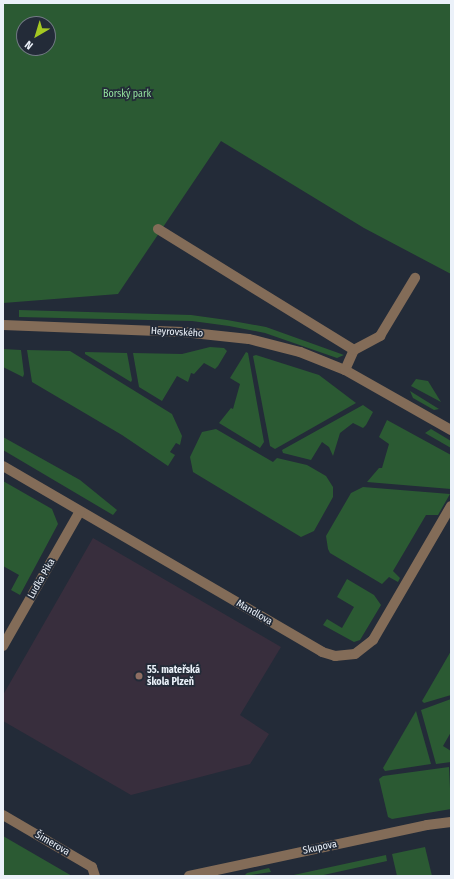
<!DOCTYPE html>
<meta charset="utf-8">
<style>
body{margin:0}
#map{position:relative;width:454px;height:879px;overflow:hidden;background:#232b38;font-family:"Fira Sans Condensed",sans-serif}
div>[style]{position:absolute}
.education>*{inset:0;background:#382e3d}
.green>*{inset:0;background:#2b5a33}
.street>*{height:10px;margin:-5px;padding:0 5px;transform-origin:5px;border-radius:5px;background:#836c58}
.dots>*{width:11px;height:11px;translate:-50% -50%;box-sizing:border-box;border:2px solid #232b38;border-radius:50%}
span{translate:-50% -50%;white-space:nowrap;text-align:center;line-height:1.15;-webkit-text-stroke:3.5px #232b38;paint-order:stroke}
.park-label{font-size:10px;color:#94e29e}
.street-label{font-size:10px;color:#ebf1f9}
.poi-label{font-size:10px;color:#ebf1f9;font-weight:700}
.left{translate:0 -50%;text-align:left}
.frame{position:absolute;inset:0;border:4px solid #ebf1f9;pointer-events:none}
.north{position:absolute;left:16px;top:16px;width:40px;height:40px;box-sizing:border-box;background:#232b38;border:1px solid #737a85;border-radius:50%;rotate:218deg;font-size:11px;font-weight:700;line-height:16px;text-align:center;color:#ebf1f9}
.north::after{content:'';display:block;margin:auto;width:14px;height:18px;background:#a5c822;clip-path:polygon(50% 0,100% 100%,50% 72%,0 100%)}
</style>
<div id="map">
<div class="education">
<div style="clip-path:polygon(93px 538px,281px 647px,240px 715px,269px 734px,250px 764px,131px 795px,3px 721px,3px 695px)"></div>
</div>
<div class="green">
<div style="clip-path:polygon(evenodd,3px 3px,451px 3px,451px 274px,364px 228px,221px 141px,118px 294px,3px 303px,3px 3px,24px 24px,48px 24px,48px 48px,24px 48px,24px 24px)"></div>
<div style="clip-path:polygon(19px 310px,191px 315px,227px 320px,266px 327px,344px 355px,337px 358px,265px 333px,229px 326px,192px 321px,19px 317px)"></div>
<div style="clip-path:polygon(210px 347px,224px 348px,227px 351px,218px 366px,215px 369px,204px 363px,194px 374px,191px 373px,188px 382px,177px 376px,162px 401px,139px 387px,133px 353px,182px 354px)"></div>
<div style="clip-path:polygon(3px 349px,21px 350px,24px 374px,23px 377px,3px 367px)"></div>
<div style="clip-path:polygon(27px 350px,70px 351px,172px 414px,182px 436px,180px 445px,176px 443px,170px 452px,175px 455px,168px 466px,122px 435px,32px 382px)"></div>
<div style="clip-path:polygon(85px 352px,127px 353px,132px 380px,131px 382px,85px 354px)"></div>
<div style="clip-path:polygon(246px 352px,248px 353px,264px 442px,260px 448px,219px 423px,231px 408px,233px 409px,240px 384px,230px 378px)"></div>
<div style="clip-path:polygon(256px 355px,319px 375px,356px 403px,275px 449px,270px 446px,253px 356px)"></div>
<div style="clip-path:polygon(416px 379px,428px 381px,441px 402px,411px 386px)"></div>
<div style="clip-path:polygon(410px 391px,439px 409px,434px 410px,413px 398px)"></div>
<div style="clip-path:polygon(363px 405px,373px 412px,366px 425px,363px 428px,353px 423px,340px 433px,333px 456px,329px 447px,322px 442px,311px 460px,283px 453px,282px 450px)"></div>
<div style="clip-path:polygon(387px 420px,451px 455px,451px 489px,367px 482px,379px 468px,382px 468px,389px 444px,379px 437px)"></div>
<div style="clip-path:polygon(216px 429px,273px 462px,277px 458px,307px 465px,326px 476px,333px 487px,333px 497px,314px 531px,301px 537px,193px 472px,190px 457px,202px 432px)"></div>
<div style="clip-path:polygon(431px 429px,451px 441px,451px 448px,425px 433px)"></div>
<div style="clip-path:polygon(3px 437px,80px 480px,117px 510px,113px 515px,3px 450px)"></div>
<div style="clip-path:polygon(3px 481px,52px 509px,58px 524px,20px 595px,11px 590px,19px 575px,3px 566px)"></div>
<div style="clip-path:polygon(363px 487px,450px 494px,438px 515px,426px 515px,393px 571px,400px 578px,398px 582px,389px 577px,382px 584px,330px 553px,328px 549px,326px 536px,351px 493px)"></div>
<div style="clip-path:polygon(347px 579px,374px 595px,381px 605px,360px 640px,354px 642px,323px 625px,327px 619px,342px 628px,354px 607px,337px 597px)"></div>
<div style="clip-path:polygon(451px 651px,451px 695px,424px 703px,422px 701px)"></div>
<div style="clip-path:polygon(451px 699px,451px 732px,443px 746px,451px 751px,451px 762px,436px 764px,421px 710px)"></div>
<div style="clip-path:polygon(416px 711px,431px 764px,385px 771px,383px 768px)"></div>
<div style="clip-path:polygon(449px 767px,451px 809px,392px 819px,388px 817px,379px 779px,383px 776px)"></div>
<div style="clip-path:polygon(3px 836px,72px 876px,3px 876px)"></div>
<div style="clip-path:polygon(425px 847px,432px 876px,397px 876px,392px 854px)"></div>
<div style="clip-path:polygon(386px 855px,387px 861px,319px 876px,289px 876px)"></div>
<div style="clip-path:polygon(269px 868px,271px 872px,244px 876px,247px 873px)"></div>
</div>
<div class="street">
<div style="left:158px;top:229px;width:230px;rotate:31.7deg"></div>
<div style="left:3px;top:325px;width:180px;rotate:2.2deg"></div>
<div style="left:183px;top:332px;width:66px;rotate:6.1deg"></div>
<div style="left:249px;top:339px;width:53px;rotate:14.3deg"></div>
<div style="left:300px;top:352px;width:48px;rotate:21.8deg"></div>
<div style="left:345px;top:370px;width:122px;rotate:29.5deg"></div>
<div style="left:345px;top:370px;width:22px;rotate:-66deg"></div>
<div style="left:354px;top:350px;width:30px;rotate:-28deg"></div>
<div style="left:380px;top:336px;width:68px;rotate:-58.9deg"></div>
<div style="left:3px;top:466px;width:369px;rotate:30.2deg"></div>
<div style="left:322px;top:652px;width:14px;rotate:17deg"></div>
<div style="left:335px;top:656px;width:20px;rotate:-6deg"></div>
<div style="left:355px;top:654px;width:23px;rotate:-38deg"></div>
<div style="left:373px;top:640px;width:155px;rotate:-59.8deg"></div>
<div style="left:3px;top:646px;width:155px;rotate:-60.3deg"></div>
<div style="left:3px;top:815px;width:103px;rotate:30.3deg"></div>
<div style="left:92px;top:867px;width:9px;rotate:72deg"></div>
<div style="left:189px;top:876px;width:243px;rotate:-12.1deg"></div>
<div style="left:427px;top:825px;width:24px;rotate:-7deg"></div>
</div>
<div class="dots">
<div style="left:139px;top:676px;background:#8d6e63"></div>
</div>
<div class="park-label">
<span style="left:127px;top:95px">Borský park</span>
</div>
<div class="street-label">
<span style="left:177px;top:333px;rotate:3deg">Heyrovského</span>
<span style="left:42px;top:579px;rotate:-60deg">Luďka Pika</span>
<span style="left:254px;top:613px;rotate:30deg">Mandlova</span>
<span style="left:52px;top:844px;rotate:30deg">Šimerova</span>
<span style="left:320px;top:848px;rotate:-12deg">Skupova</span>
</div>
<div class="poi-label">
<span class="left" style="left:147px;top:676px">55. mateřská<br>škola Plzeň</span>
</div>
<div class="frame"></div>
<div class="north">N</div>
</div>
